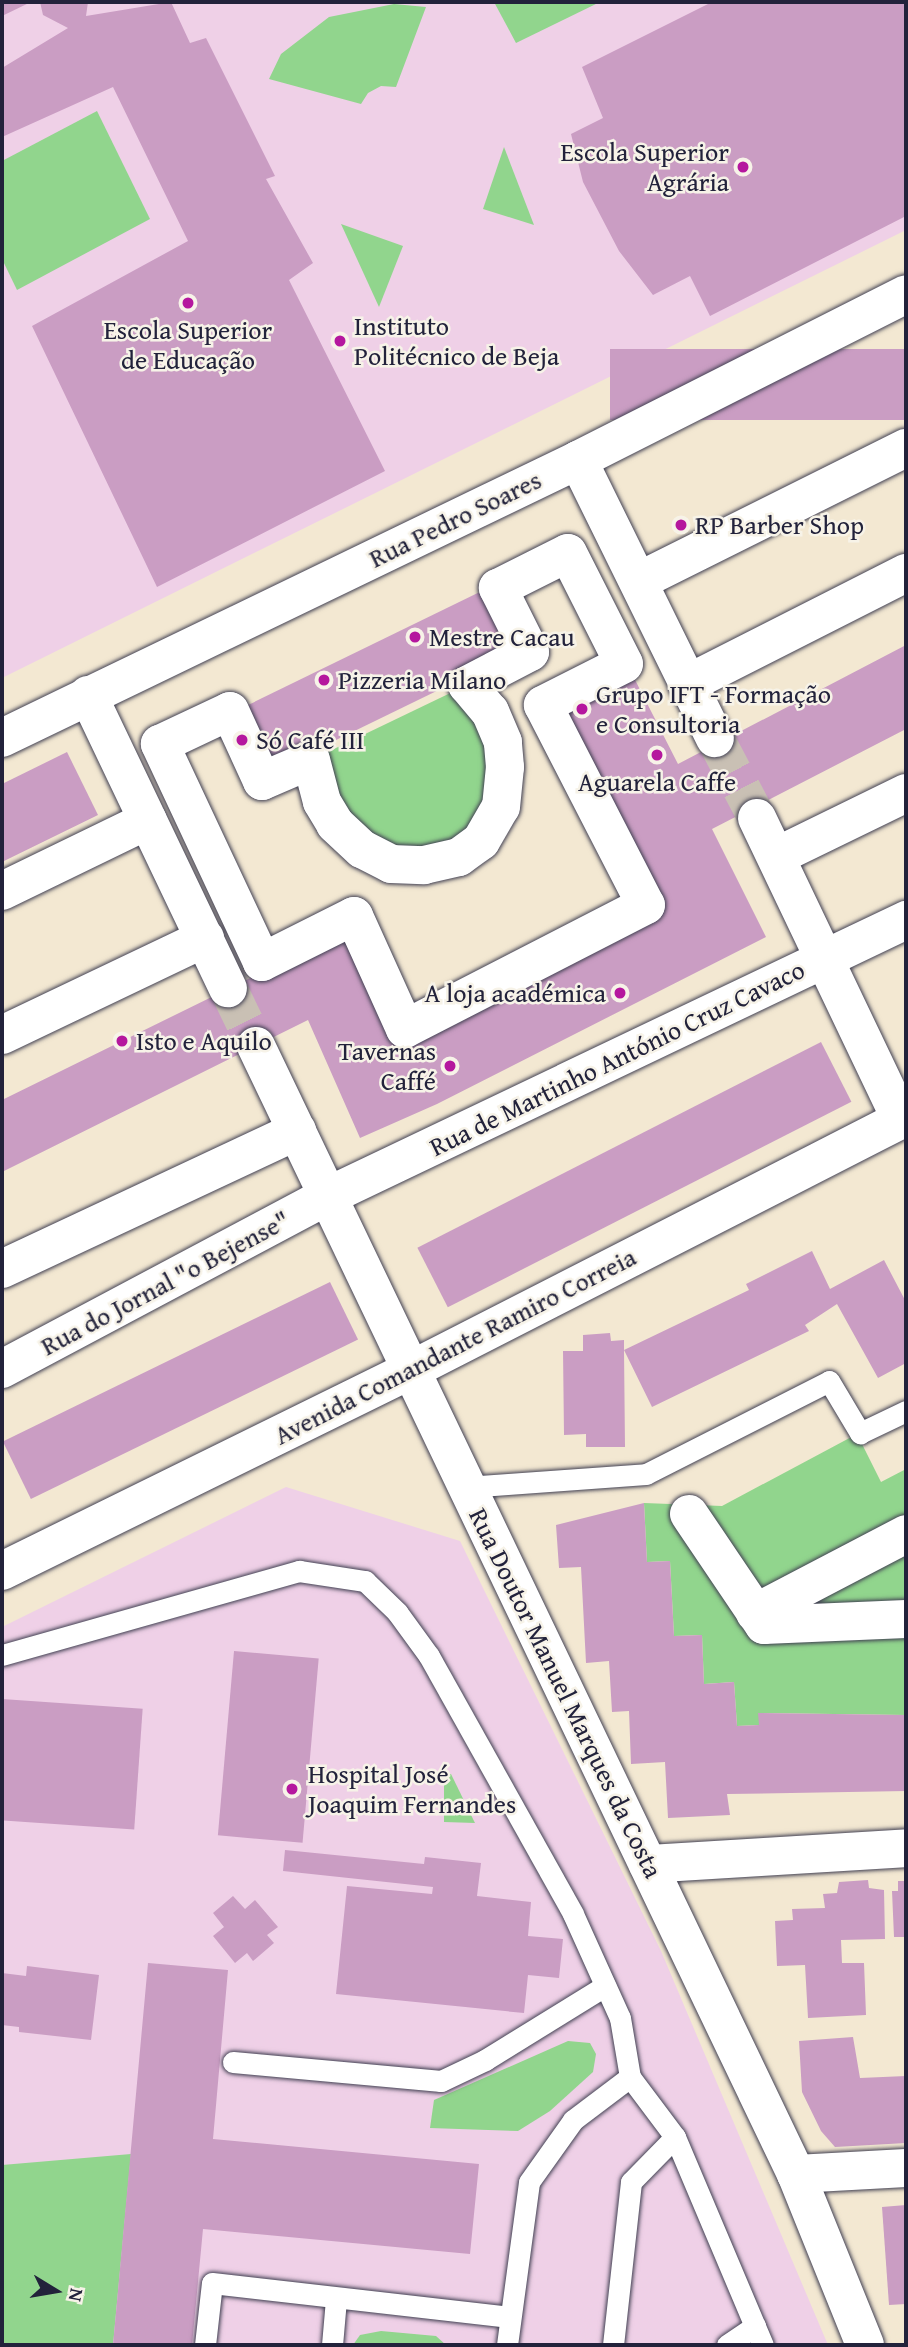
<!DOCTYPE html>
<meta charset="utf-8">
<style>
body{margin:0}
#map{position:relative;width:908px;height:2347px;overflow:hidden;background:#f3e8d2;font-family:"Gentium Book Plus",serif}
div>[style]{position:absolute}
.built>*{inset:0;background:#efd0e7}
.green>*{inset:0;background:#91d58d}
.building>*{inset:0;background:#ca9dc3;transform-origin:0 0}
.street-tunnel>*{height:38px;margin-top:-19px;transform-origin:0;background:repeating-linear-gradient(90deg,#c9c0b4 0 38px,transparent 0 57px)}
.roads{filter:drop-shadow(0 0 2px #414052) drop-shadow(0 0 2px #414052)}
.lane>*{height:21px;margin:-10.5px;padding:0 10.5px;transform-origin:10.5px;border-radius:10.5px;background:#fff}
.street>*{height:38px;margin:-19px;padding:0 19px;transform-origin:19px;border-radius:19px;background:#fff}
.dots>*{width:19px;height:19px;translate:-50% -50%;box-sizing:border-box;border:4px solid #f7f3e8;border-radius:50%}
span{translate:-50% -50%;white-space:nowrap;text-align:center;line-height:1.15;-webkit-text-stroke:5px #f7f3e8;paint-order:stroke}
.poi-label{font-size:26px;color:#22223b}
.right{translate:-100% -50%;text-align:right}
.left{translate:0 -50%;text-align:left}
.street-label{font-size:26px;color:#22223b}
.frame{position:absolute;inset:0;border:4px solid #22223b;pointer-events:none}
.north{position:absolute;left:21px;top:2256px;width:70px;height:70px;-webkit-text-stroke:5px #f7f3e8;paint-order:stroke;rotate:101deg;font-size:19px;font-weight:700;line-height:28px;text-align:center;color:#22223b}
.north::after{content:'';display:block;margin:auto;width:24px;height:32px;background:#22223b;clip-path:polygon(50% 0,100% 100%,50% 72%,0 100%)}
</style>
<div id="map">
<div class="built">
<div style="clip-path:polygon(2px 2px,906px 2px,906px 230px,2px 678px)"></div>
<div style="clip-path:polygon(286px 1487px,460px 1541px,661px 1951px,828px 2345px,2px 2345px,2px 1627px)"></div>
</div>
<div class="green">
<div style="clip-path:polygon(494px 2px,600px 2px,516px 43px)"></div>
<div style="clip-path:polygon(394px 4px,426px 7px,396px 87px,381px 86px,368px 93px,361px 104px,269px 79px,281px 54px,329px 17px)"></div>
<div style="clip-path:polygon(97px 111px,150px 219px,17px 290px,2px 259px,2px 161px)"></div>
<div style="clip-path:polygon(504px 147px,534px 225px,483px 209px)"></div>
<div style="clip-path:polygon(341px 224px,403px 246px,379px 307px)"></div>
<div style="clip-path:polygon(467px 685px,505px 767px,459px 857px,362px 849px,311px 760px)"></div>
<div style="clip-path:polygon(857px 1434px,881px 1482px,906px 1469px,906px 1715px,759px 1713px,759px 1725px,737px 1726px,734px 1682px,704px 1684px,702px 1635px,674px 1636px,670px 1561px,647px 1562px,644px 1503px,722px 1506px)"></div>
<div style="clip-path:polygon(444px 1773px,451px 1774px,475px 1823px,444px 1822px)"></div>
<div style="clip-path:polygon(568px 2041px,590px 2043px,596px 2054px,593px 2072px,550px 2111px,518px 2131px,430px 2128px,434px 2100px)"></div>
<div style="clip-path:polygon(131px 2154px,113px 2345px,2px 2345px,2px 2165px)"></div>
<div style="clip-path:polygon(381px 2331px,436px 2336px,446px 2345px,353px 2345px,360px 2335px)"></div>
</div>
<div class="building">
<div style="clip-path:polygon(2px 2px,31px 2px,2px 16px)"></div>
<div style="clip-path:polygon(40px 2px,88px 2px,86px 16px,171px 2px,190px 43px,206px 38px,275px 176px,266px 179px,313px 263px,289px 280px,385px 471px,157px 587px,32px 326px,188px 241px,113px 87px,2px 137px,2px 68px,68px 28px,43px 15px)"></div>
<div style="clip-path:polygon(712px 2px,906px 2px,906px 216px,710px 316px,690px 276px,653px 295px,619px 251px,583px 182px,571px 134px,603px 118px,582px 67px)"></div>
<div style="left:906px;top:349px;width:71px;height:296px;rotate:90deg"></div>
<div style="left:490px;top:587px;width:70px;height:288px;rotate:64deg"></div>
<div style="clip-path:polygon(906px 645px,906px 729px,712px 829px,766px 937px,437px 1104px,360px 1138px,308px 1020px,2px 1172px,2px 1100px,352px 928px,405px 1044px,659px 913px,555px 709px,630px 670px,678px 764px)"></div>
<div style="clip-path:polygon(67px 752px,98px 815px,2px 862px,2px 784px)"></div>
<div style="left:821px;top:1042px;width:67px;height:453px;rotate:63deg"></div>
<div style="clip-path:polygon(812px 1251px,830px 1289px,884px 1260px,906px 1302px,906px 1363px,878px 1378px,837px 1304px,805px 1325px,809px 1331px,652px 1407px,624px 1350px,625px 1447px,586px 1447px,586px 1434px,564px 1435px,563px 1351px,583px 1351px,583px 1335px,610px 1333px,611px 1341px,624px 1340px,624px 1350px,749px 1290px,746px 1284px)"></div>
<div style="left:330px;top:1282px;width:64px;height:364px;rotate:64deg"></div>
<div style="clip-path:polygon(644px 1503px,647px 1562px,670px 1561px,674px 1636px,702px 1635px,704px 1684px,734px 1682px,737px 1726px,759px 1725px,758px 1713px,906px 1715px,906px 1791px,727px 1794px,730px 1815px,668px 1818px,665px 1762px,631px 1764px,629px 1711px,612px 1712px,609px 1661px,586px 1663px,581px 1567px,559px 1568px,556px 1525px)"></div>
<div style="left:234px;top:1651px;width:85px;height:185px;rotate:5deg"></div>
<div style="left:2px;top:1699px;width:141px;height:121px;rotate:4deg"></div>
<div style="clip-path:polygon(285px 1850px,424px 1864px,425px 1857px,481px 1863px,477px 1896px,531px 1902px,528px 1936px,563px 1939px,559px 1978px,528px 1975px,524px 2013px,336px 1994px,347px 1886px,432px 1894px,433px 1887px,283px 1871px)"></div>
<div style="clip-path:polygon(868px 1880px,869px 1888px,884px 1890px,885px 1939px,841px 1940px,842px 1963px,864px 1963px,866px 2015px,808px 2018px,805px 1965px,777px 1966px,775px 1921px,793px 1920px,792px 1909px,825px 1908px,823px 1894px,837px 1893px,839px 1882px)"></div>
<div style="clip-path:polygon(898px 1881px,906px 1881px,906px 1937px,894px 1937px,892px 1891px,898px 1891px)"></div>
<div style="clip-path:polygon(233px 1896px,245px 1909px,255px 1900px,278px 1927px,267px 1935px,274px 1943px,253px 1961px,247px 1953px,235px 1963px,213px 1936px,224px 1927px,213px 1913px)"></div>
<div style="clip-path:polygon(148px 1963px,228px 1970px,213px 2139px,479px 2164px,470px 2254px,203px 2229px,192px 2345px,113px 2345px)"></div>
<div style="clip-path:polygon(27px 1966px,99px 1975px,91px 2040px,19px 2032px,19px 2027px,2px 2025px,2px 1973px,26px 1976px)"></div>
<div style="clip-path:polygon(853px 2037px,860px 2078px,906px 2076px,906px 2143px,835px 2147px,821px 2131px,802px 2092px,799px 2041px)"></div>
<div style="clip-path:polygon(906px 2205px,906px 2304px,889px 2305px,882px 2207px)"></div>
</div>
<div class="street-tunnel">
<div style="left:715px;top:738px;width:90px;rotate:62.3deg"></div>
<div style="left:228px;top:988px;width:64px;rotate:64.2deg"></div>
</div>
<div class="roads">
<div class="lane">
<div style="left:466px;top:1487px;width:180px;rotate:-4.1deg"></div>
<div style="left:646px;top:1474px;width:205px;rotate:-26.9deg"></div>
<div style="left:829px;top:1381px;width:61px;rotate:59.2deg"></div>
<div style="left:860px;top:1433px;width:51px;rotate:-25.6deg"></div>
<div style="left:2px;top:1655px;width:309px;rotate:-15.8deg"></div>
<div style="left:299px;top:1571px;width:67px;rotate:8.6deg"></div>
<div style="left:365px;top:1581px;width:45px;rotate:44.1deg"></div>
<div style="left:397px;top:1612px;width:54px;rotate:54deg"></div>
<div style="left:429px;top:1656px;width:295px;rotate:60.8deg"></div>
<div style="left:573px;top:1914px;width:114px;rotate:65.7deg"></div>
<div style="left:620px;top:2018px;width:60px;rotate:80.4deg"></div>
<div style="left:630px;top:2077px;width:75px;rotate:53.1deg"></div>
<div style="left:675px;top:2137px;width:63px;rotate:134.4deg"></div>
<div style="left:631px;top:2182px;width:164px;rotate:96.3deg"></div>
<div style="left:233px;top:2062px;width:209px;rotate:5.2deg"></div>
<div style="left:441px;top:2081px;width:49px;rotate:-25.5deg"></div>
<div style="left:485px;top:2060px;width:141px;rotate:-31.7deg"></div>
<div style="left:675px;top:2137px;width:226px;rotate:67.1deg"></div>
<div style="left:205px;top:2345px;width:62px;rotate:-83.6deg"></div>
<div style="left:212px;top:2283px;width:300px;rotate:6.5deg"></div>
<div style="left:332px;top:2345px;width:46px;rotate:-85deg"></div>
<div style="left:507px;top:2345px;width:164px;rotate:-82.3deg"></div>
<div style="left:529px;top:2182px;width:76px;rotate:-54.6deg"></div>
<div style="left:573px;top:2120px;width:71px;rotate:-37deg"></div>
<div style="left:727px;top:2345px;width:34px;rotate:-34deg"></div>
</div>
<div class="street">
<div style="left:578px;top:460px;width:310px;rotate:63.8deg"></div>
<div style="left:568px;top:553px;width:124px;rotate:63.2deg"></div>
<div style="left:624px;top:664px;width:91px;rotate:153.2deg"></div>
<div style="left:543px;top:705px;width:225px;rotate:62.8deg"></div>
<div style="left:646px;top:905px;width:271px;rotate:152.8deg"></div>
<div style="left:405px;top:1029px;width:124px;rotate:-114.3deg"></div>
<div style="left:354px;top:916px;width:103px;rotate:153.4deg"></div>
<div style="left:262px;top:962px;width:241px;rotate:-115.1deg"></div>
<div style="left:160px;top:744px;width:77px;rotate:-25.2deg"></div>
<div style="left:230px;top:711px;width:77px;rotate:65.4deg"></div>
<div style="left:262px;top:781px;width:53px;rotate:-23.2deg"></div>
<div style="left:311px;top:760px;width:43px;rotate:75.3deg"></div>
<div style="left:322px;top:802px;width:26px;rotate:59deg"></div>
<div style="left:335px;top:824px;width:37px;rotate:43deg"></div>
<div style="left:362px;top:849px;width:33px;rotate:27deg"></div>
<div style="left:391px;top:864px;width:33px;rotate:2deg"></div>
<div style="left:424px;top:865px;width:36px;rotate:-13deg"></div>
<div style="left:459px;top:857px;width:27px;rotate:-36deg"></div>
<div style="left:481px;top:841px;width:39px;rotate:-60deg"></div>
<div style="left:501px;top:807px;width:40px;rotate:-84.3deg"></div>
<div style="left:505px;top:767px;width:25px;rotate:-95deg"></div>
<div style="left:503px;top:742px;width:33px;rotate:-113deg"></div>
<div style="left:490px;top:712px;width:35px;rotate:-130deg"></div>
<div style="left:467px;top:685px;width:71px;rotate:-27.6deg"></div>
<div style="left:530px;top:652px;width:72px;rotate:-116.6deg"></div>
<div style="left:498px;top:588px;width:78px;rotate:-26.6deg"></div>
<div style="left:639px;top:581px;width:298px;rotate:-26.5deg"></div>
<div style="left:687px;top:684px;width:246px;rotate:-26.9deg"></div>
<div style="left:88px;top:695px;width:325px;rotate:64.5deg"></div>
<div style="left:2px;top:738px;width:640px;rotate:-25.76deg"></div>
<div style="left:578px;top:460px;width:368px;rotate:-26.8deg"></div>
<div style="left:757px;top:818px;width:335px;rotate:64.5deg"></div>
<div style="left:777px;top:856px;width:144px;rotate:-26deg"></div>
<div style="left:2px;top:891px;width:162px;rotate:-25.9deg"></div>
<div style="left:2px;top:1035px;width:225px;rotate:-25.5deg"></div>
<div style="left:256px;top:1046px;width:1251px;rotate:64.42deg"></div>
<div style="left:796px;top:2174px;width:184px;rotate:68deg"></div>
<div style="left:2px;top:1269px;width:326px;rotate:-25.1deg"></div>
<div style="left:2px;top:1369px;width:369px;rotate:-28deg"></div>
<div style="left:328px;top:1196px;width:641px;rotate:-25.52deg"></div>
<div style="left:689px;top:1514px;width:134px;rotate:56deg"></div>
<div style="left:764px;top:1625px;width:142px;rotate:-2.4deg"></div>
<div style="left:2px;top:1571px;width:456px;rotate:-26.2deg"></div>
<div style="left:411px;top:1370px;width:556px;rotate:-27.07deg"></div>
<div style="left:755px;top:1613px;width:170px;rotate:-27.6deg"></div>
<div style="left:648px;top:1864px;width:258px;rotate:-3.5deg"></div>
<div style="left:796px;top:2174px;width:110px;rotate:-3.1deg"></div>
</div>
</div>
<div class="dots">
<div style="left:743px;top:167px;background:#b5179e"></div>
<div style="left:188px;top:303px;background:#b5179e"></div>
<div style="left:340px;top:341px;background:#b5179e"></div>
<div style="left:681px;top:525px;background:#b5179e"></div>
<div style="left:415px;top:637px;background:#b5179e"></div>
<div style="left:324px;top:680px;background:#b5179e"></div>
<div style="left:582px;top:709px;background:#b5179e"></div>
<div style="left:242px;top:740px;background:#b5179e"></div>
<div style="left:657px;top:755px;background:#b5179e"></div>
<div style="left:620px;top:993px;background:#b5179e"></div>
<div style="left:122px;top:1041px;background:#b5179e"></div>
<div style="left:450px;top:1066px;background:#b5179e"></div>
<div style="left:292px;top:1789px;background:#b5179e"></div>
</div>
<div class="poi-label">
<span class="right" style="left:729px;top:167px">Escola Superior<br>Agrária</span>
<span class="left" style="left:354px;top:341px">Instituto<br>Politécnico de Beja</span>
<span style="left:188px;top:345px">Escola Superior<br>de Educação</span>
<span class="left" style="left:695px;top:525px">RP Barber Shop</span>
<span class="left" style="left:429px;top:637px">Mestre Cacau</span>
<span class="left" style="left:338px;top:680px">Pizzeria Milano</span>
<span class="left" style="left:596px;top:709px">Grupo IFT - Formação<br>e Consultoria</span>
<span class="left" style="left:256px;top:740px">Só Café III</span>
<span style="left:657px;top:782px">Aguarela Caffe</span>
<span class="right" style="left:606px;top:993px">A loja académica</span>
<span class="left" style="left:136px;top:1041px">Isto e Aquilo</span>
<span class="right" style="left:436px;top:1066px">Tavernas<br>Caffé</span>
<span class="left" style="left:308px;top:1789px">Hospital José<br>Joaquim Fernandes</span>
</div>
<div class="street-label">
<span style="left:455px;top:519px;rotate:-26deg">Rua Pedro Soares</span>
<span style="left:617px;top:1058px;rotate:-26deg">Rua de Martinho António Cruz Cavaco</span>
<span style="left:165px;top:1283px;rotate:-28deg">Rua do Jornal "o Bejense"</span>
<span style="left:455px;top:1346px;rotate:-27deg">Avenida Comandante Ramiro Correia</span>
<span style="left:566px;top:1693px;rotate:64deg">Rua Doutor Manuel Marques da Costa</span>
</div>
<div class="frame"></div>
<div class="north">N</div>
</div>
